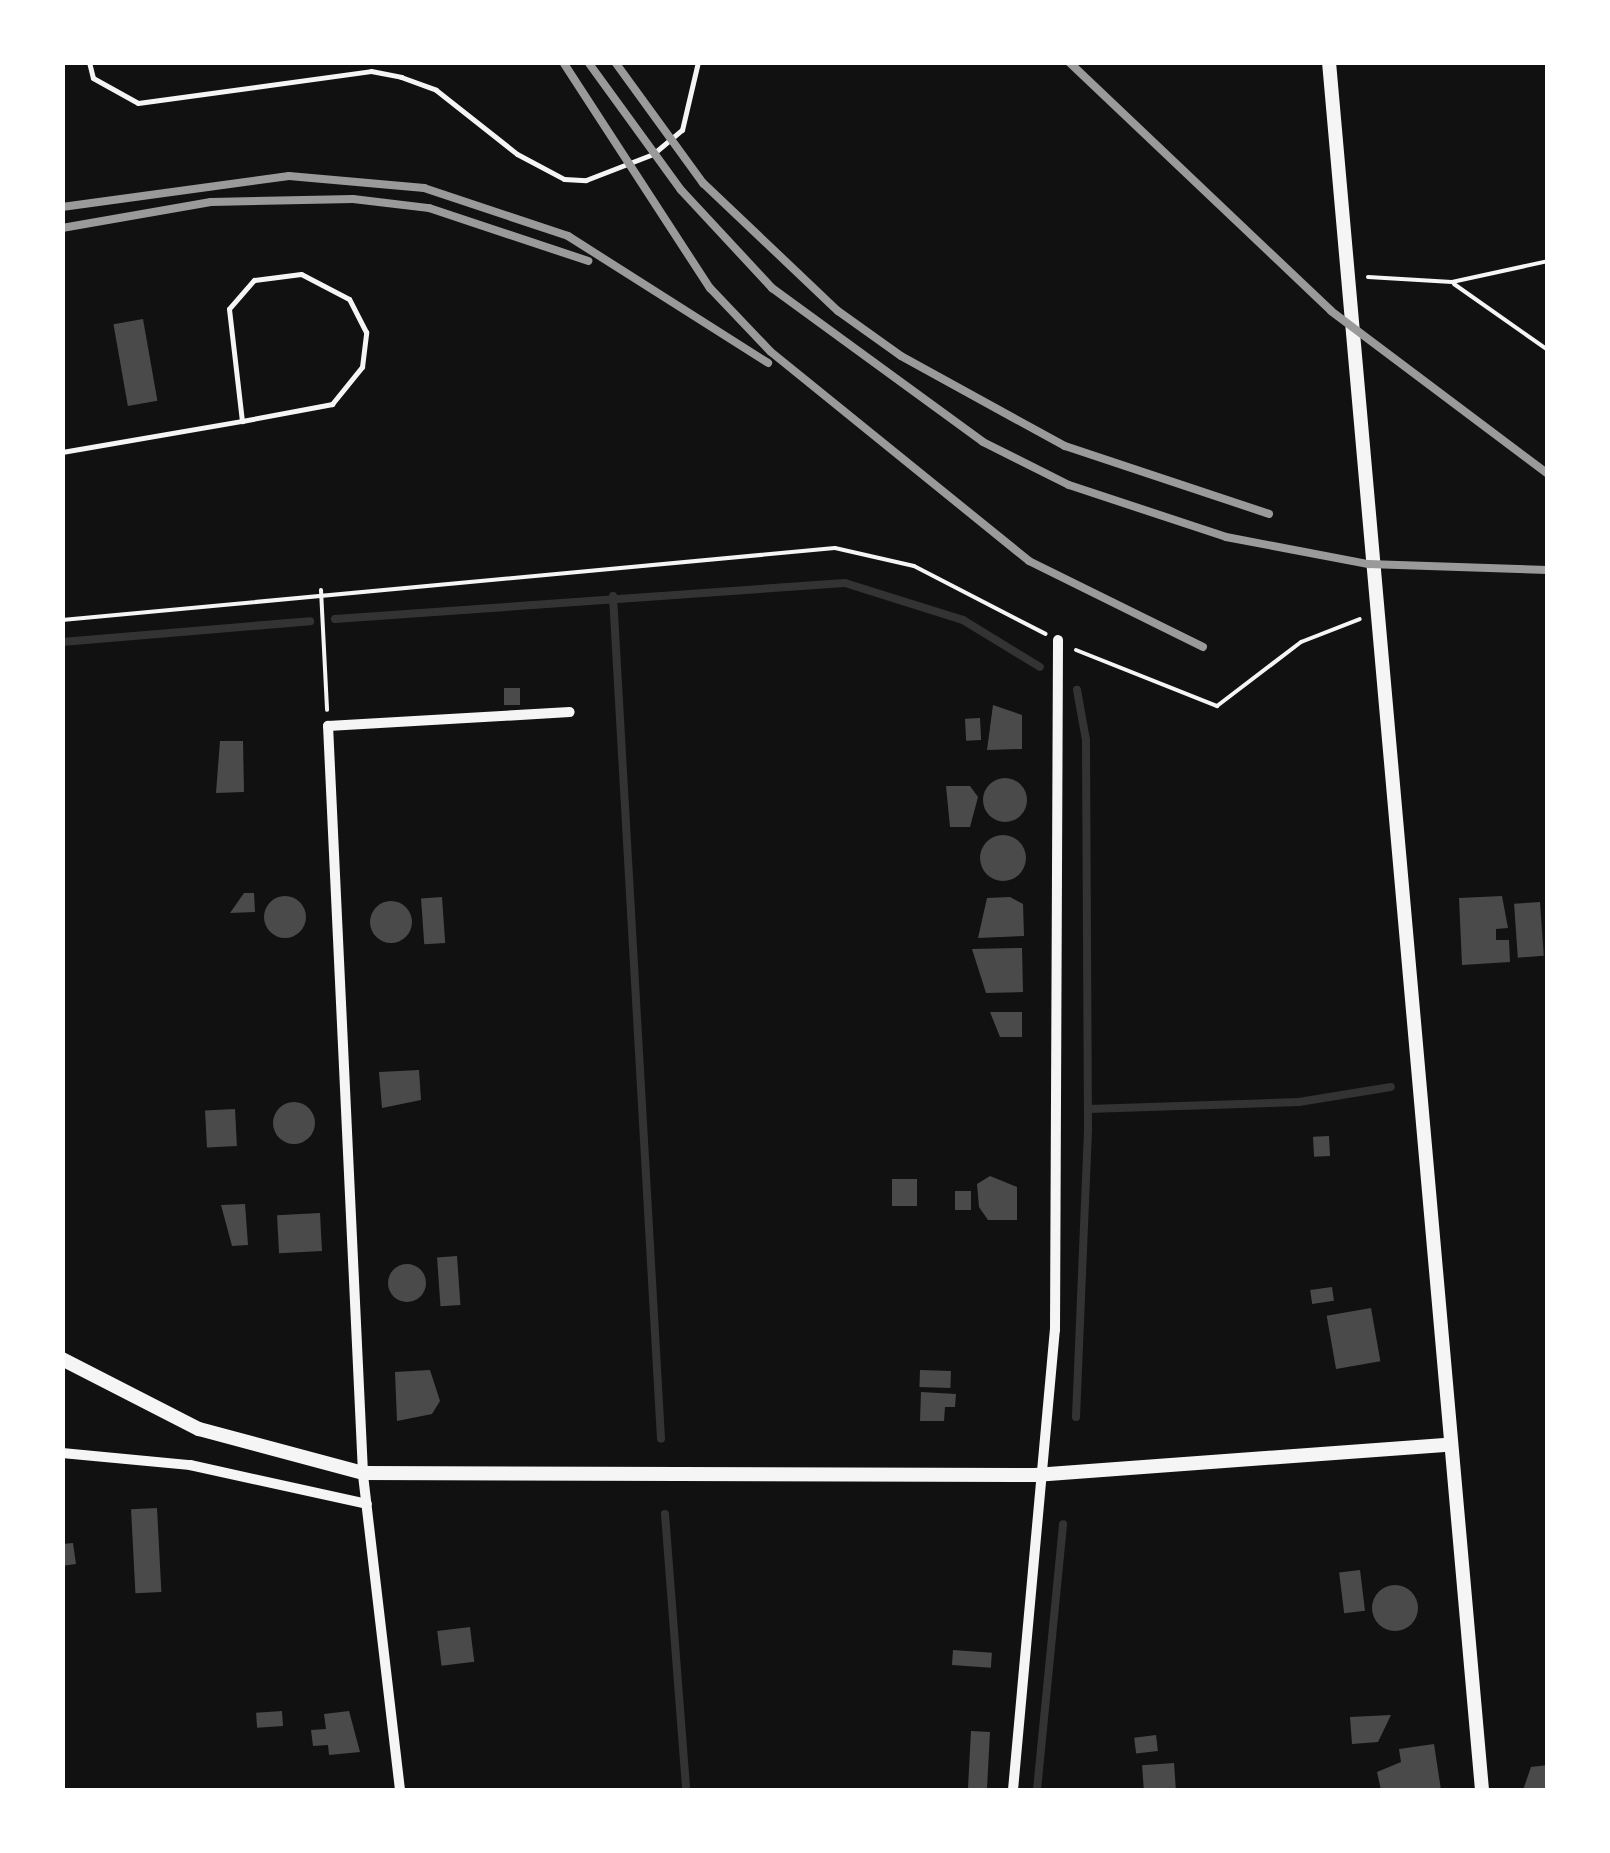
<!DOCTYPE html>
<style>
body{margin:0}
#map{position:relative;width:1610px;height:1853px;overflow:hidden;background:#111;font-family:"Work Sans",sans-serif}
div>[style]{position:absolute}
.stream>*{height:8px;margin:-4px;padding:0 4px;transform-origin:4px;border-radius:4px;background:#333}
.building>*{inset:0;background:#4a4a4a;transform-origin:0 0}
.round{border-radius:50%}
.path>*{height:4px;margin:-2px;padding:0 2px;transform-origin:2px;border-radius:2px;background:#f5f5f5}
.service>*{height:5px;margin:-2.5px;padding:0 2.5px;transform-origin:2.5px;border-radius:2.5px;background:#f5f5f5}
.minor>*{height:10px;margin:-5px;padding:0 5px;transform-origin:5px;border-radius:5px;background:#f5f5f5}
.tertiary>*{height:14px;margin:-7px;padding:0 7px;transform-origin:7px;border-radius:7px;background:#f5f5f5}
.rail>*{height:8px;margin:-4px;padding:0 4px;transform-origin:4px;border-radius:4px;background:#9a9a9a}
span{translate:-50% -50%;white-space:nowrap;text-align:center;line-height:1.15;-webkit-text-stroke:8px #fff;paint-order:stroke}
.frame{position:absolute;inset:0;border:65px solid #fff;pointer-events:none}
</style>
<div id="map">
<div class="stream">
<div style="left:613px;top:596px;width:844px;rotate:86.74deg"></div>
<div style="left:335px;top:619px;width:511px;rotate:-4.04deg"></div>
<div style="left:845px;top:583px;width:124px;rotate:17.4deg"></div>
<div style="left:963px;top:620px;width:90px;rotate:31.4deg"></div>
<div style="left:62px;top:642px;width:249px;rotate:-4.8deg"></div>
<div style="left:1088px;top:1109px;width:211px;rotate:-1.9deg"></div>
<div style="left:1299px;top:1102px;width:93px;rotate:-9.3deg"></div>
<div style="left:1076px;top:1417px;width:288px;rotate:-87.6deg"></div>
<div style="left:1088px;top:1129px;width:389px;rotate:-90.3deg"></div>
<div style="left:1086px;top:740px;width:51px;rotate:-100.2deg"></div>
<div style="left:665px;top:1514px;width:277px;rotate:85.6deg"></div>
<div style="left:1037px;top:1790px;width:267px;rotate:-84.4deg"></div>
</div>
<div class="building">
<div style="left:143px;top:319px;width:83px;height:30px;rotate:80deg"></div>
<div style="left:504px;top:688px;width:16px;height:17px"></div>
<div style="clip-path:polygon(993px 705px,1022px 715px,1022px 749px,987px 750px)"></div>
<div style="left:980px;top:718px;width:22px;height:15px;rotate:87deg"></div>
<div style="clip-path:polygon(220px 741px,243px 741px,244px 792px,216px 793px)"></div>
<div class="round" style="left:983px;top:778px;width:44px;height:44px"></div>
<div style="clip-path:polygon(946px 786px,970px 786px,978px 797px,970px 827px,950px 827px)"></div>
<div class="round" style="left:980px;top:835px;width:46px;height:46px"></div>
<div style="clip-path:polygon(244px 893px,254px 893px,255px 912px,230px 913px)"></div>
<div style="clip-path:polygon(1502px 896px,1508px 928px,1496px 929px,1496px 940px,1509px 940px,1510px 962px,1462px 965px,1459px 898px)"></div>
<div class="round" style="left:264px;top:896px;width:42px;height:42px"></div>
<div style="left:442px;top:897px;width:46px;height:21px;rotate:86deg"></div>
<div style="clip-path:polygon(1010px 897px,1023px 904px,1024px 936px,978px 938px,987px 898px)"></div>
<div class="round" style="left:370px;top:901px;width:42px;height:42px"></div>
<div style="left:1540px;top:902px;width:54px;height:26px;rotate:86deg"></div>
<div style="clip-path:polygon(1022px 948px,1023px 992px,986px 993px,972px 949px)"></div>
<div style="clip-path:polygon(990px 1012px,1022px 1012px,1022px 1037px,1000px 1037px)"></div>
<div style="clip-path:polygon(419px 1070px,421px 1100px,382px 1108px,379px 1072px)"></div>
<div class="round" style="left:273px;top:1102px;width:42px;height:42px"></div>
<div style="left:235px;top:1109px;width:37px;height:30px;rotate:87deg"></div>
<div style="left:1329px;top:1136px;width:20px;height:16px;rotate:87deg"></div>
<div style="clip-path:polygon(990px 1176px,1017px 1187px,1017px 1220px,988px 1220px,979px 1207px,977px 1184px)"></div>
<div style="left:892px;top:1179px;width:25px;height:27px"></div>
<div style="left:955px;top:1191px;width:16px;height:19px"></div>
<div style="clip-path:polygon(245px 1204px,248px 1245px,232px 1246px,221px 1205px)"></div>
<div style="left:320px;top:1213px;width:38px;height:43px;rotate:87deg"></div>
<div style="left:457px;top:1256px;width:49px;height:20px;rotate:86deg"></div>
<div class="round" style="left:388px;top:1264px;width:38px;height:38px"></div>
<div style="left:1332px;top:1287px;width:14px;height:22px;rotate:82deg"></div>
<div style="left:1371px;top:1308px;width:54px;height:45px;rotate:80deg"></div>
<div style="clip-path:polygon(430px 1370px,440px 1401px,432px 1414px,397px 1421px,395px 1372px)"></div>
<div style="left:920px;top:1370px;width:31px;height:17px;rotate:2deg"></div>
<div style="clip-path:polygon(921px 1392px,956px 1394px,955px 1407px,945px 1407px,944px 1421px,920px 1421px)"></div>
<div style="left:157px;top:1508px;width:84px;height:26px;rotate:87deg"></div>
<div style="clip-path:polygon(73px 1543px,76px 1564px,62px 1566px,62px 1544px)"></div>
<div style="left:1360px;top:1570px;width:41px;height:21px;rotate:83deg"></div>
<div class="round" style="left:1372px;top:1585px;width:46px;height:46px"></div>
<div style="left:470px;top:1627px;width:35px;height:33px;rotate:83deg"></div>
<div style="left:953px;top:1650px;width:39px;height:15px;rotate:4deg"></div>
<div style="left:282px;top:1711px;width:15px;height:26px;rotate:86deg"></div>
<div style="clip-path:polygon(349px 1711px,360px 1752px,329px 1755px,328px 1745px,313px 1746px,311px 1730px,326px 1729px,324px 1714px)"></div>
<div style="clip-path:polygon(1391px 1715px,1378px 1742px,1352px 1744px,1350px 1717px)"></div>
<div style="left:971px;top:1731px;width:19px;height:59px;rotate:3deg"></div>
<div style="left:1156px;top:1735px;width:16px;height:22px;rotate:83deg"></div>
<div style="clip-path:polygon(1434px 1744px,1441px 1790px,1381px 1790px,1377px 1772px,1401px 1762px,1399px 1749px)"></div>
<div style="left:1174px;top:1763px;width:27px;height:32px;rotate:86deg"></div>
<div style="clip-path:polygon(1548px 1765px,1548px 1790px,1523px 1790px,1531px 1767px)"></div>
</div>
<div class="path">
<div style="left:1368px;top:277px;width:84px;rotate:3.4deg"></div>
<div style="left:1452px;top:282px;width:98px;rotate:-12.3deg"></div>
<div style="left:1454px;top:284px;width:115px;rotate:35.1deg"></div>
<div style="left:321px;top:590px;width:120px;rotate:87.1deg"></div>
<div style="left:62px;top:620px;width:776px;rotate:-5.32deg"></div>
<div style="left:835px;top:548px;width:81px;rotate:12.8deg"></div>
<div style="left:914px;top:566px;width:148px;rotate:27.3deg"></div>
<div style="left:1076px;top:650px;width:152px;rotate:21.7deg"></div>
<div style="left:1217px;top:706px;width:106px;rotate:-37.3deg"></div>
<div style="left:1301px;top:642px;width:63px;rotate:-21.3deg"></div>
</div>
<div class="service">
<div style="left:89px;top:62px;width:16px;rotate:76deg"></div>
<div style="left:93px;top:78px;width:51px;rotate:29.1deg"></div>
<div style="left:138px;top:103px;width:235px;rotate:-7.8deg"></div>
<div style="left:371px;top:71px;width:31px;rotate:11deg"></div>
<div style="left:401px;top:77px;width:37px;rotate:20deg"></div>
<div style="left:436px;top:90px;width:103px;rotate:38.3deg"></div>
<div style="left:517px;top:154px;width:53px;rotate:28deg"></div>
<div style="left:564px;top:179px;width:22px;rotate:3deg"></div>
<div style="left:586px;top:180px;width:72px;rotate:-21.2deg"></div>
<div style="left:653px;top:154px;width:38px;rotate:-40deg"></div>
<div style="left:682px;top:130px;width:70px;rotate:-76.8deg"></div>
<div style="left:62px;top:452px;width:183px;rotate:-9.8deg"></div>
<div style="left:242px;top:421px;width:92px;rotate:-10.7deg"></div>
<div style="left:332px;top:404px;width:48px;rotate:-51deg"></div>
<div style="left:362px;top:367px;width:35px;rotate:-83deg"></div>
<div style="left:366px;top:332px;width:37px;rotate:-117deg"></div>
<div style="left:349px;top:299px;width:54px;rotate:-152.5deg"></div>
<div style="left:301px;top:274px;width:47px;rotate:172.7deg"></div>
<div style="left:254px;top:280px;width:38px;rotate:131deg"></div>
<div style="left:229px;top:309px;width:113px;rotate:83.4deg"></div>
</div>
<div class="minor">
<div style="left:62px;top:1453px;width:129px;rotate:5.4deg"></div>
<div style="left:190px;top:1465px;width:181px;rotate:12.4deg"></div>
<div style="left:400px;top:1790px;width:319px;rotate:-96.7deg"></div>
<div style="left:363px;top:1473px;width:748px;rotate:-92.68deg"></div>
<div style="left:328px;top:726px;width:242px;rotate:-3.3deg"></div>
<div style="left:1013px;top:1790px;width:462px;rotate:-84.8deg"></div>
<div style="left:1055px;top:1330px;width:690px;rotate:-89.75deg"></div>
</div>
<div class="tertiary">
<div style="left:1329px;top:62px;width:1735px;rotate:84.94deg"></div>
<div style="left:62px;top:1359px;width:154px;rotate:27.1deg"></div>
<div style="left:199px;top:1429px;width:170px;rotate:15deg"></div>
<div style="left:363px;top:1473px;width:672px;rotate:0.17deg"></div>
<div style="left:1035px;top:1475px;width:414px;rotate:-4.2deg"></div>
</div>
<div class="rail">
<div style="left:563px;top:62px;width:270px;rotate:57deg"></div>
<div style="left:710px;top:288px;width:88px;rotate:46.4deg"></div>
<div style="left:771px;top:352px;width:332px;rotate:39deg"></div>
<div style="left:1029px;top:561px;width:194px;rotate:26.3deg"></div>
<div style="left:588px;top:62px;width:158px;rotate:54deg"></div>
<div style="left:681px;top:190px;width:134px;rotate:47.1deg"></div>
<div style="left:772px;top:288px;width:261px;rotate:36.1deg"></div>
<div style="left:983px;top:442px;width:96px;rotate:26.6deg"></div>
<div style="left:1069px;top:485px;width:165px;rotate:18.3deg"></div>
<div style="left:1226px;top:537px;width:145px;rotate:10.8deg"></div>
<div style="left:1368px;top:564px;width:180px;rotate:1.9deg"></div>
<div style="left:615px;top:62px;width:150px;rotate:54deg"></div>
<div style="left:703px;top:183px;width:186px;rotate:43.5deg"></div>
<div style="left:838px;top:311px;width:77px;rotate:35.5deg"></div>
<div style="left:901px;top:356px;width:187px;rotate:28.8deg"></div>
<div style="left:1065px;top:446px;width:215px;rotate:18.4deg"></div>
<div style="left:1069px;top:62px;width:361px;rotate:43.5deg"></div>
<div style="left:1331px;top:311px;width:271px;rotate:36.9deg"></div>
<div style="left:62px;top:207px;width:229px;rotate:-7.8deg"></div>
<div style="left:289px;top:176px;width:136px;rotate:5.1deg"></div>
<div style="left:424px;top:188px;width:152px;rotate:18.4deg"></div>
<div style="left:568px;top:236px;width:237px;rotate:32.4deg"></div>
<div style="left:62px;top:228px;width:151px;rotate:-9.9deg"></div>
<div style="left:211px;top:202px;width:142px;rotate:-1.2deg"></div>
<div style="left:353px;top:199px;width:77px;rotate:6.8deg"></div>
<div style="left:429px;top:208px;width:168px;rotate:18.4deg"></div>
</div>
<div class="frame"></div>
</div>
